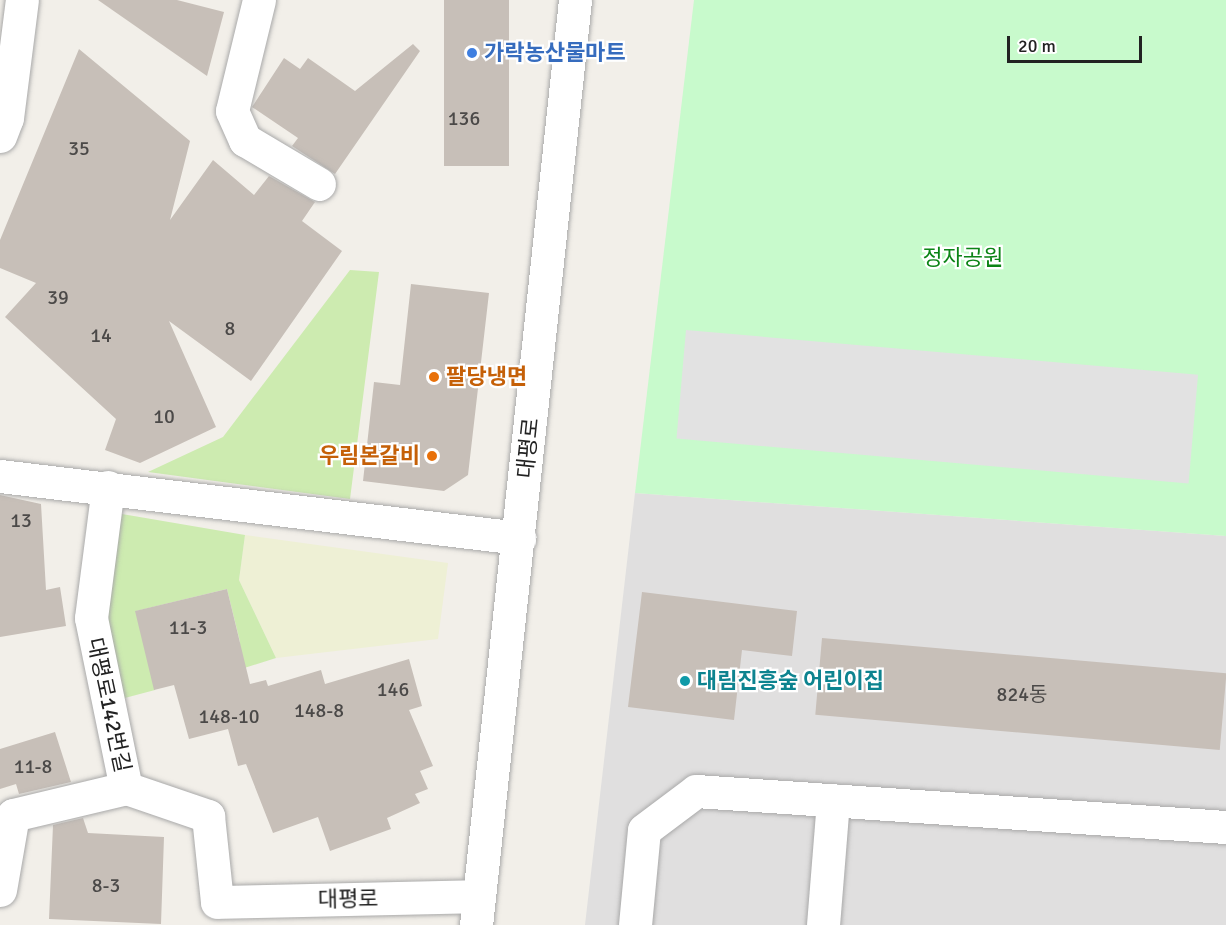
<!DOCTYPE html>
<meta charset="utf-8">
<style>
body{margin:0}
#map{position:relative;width:1226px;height:925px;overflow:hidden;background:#f2efe9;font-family:Signika,"Noto Sans KR",sans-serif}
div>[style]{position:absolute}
.residential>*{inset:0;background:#e0dfdf}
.farmland>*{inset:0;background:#eef0d5}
.grass>*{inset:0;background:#cdebb0}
.park>*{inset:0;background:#c8facc}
.parking>*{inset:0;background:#e2e2e2;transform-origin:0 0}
.building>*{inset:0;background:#c7bfb8;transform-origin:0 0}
.roads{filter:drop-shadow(0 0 2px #a9a9a9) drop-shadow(0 0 2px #a9a9a9)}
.minor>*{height:33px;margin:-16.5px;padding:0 16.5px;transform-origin:16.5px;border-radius:16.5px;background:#fff}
.dots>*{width:16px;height:16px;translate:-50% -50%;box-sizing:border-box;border:3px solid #fff;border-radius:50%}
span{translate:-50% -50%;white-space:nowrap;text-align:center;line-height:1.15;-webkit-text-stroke:4.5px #fff;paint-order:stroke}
.number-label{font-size:20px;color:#4b4948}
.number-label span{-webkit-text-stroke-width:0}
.shop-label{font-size:22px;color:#366cbe;font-weight:700}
.left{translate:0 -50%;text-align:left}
.park-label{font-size:22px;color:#0c8416}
.food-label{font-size:22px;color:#c56008;font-weight:700}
.right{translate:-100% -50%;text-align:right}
.street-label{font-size:22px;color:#222}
.culture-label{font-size:22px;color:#0d838f;font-weight:700}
.scale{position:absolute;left:1007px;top:36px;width:135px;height:27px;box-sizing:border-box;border:3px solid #222;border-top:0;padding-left:8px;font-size:18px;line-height:21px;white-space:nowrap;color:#222;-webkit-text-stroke:4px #fff;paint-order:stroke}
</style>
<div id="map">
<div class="residential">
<div style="clip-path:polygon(635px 493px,1226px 536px,1226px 925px,585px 925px)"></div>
</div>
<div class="farmland">
<div style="clip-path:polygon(245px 535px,448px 563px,438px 639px,276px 658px,239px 580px)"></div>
</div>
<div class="grass">
<div style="clip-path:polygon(350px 270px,379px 272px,350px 499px,148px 472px,223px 437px)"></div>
<div style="clip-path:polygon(122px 514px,245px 535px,239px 580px,276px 658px,235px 671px,240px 642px,227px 589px,136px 611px,155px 690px,121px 699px,103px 619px)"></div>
</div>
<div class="park">
<div style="clip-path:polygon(694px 0,1226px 0,1226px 536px,635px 493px)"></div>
</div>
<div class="parking">
<div style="left:686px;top:330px;width:514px;height:109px;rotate:5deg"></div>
</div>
<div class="building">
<div style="clip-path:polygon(98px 0,177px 0,224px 12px,207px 76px)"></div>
<div style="left:444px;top:0;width:65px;height:166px"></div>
<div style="clip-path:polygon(413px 44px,420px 51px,335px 174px,292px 146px,298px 138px,252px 107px,284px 58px,300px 69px,308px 58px,355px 91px)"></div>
<div style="clip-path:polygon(79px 49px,190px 141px,170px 220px,213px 160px,254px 195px,269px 176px,315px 202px,302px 221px,342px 251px,251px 381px,169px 321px,216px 427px,140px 463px,105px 450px,116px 419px,5px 317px,36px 283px,0 268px,0 240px)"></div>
<div style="clip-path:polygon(411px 284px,489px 293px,468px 475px,444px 491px,363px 481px,374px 382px,400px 385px)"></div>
<div style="clip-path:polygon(0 495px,41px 504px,46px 590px,60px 587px,66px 626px,0 637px)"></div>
<div style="clip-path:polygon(227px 589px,250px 684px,266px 680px,268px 686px,321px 670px,325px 684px,409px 659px,422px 706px,409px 710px,433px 766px,420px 771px,428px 789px,415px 794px,420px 803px,387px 818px,391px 829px,330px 851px,318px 817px,273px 833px,246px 764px,238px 766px,228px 729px,189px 739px,174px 685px,154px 690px,135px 611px)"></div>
<div style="clip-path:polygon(642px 592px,797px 611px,792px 656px,742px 650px,734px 720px,628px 707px)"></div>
<div style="left:822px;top:638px;width:406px;height:77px;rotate:5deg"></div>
<div style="clip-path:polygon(55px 732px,71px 782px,19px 794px,16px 784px,0 789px,0 749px)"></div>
<div style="clip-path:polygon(83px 818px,88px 833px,164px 837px,161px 924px,49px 919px,53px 825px)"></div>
</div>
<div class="roads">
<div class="minor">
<div style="left:259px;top:0;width:114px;rotate:103.7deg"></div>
<div style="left:232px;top:111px;width:32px;rotate:66deg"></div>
<div style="left:245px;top:140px;width:86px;rotate:30.7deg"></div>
<div style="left:0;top:136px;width:19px;rotate:-69deg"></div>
<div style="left:7px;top:118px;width:119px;rotate:-82.8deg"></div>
<div style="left:0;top:476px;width:523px;rotate:6.81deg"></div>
<div style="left:108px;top:487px;width:132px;rotate:97.4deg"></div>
<div style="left:91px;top:618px;width:174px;rotate:78.4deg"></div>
<div style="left:126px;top:788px;width:87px;rotate:18.9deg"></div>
<div style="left:208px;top:816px;width:86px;rotate:84deg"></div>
<div style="left:0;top:890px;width:76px;rotate:-80.2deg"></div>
<div style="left:13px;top:815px;width:116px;rotate:-13.4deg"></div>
<div style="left:217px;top:902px;width:262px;rotate:-1.3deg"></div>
<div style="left:476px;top:925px;width:930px;rotate:-83.89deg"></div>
<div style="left:635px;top:925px;width:95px;rotate:-84.6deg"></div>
<div style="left:644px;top:830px;width:65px;rotate:-36.9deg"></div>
<div style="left:696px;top:791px;width:531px;rotate:3.89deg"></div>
<div style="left:823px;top:925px;width:125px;rotate:-85.4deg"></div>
</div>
</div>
<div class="dots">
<div style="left:472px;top:53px;background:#3f7fe0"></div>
<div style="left:434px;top:377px;background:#e8710a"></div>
<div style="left:432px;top:456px;background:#e8710a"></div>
<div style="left:685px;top:681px;background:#0f9aa8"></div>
</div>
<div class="number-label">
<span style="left:464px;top:118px">136</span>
<span style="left:79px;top:148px">35</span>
<span style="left:58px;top:297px">39</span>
<span style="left:230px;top:328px">8</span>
<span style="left:101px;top:335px">14</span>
<span style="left:164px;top:416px">10</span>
<span style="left:21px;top:520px">13</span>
<span style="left:188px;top:627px">11-3</span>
<span style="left:393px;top:689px">146</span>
<span style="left:1022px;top:694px">824동</span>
<span style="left:319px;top:710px">148-8</span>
<span style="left:229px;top:716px">148-10</span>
<span style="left:33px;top:766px">11-8</span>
<span style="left:106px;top:885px">8-3</span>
</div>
<div class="shop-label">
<span class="left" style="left:484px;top:53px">가락농산물마트</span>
</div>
<div class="park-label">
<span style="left:963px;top:258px">정자공원</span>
</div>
<div class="food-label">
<span class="left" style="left:446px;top:377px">팔당냉면</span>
<span class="right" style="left:420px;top:456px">우림본갈비</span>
</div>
<div class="street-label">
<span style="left:528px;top:448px;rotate:-84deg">대평로</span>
<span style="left:109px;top:705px;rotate:78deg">대평로142번길</span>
<span style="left:348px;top:899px;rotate:-1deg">대평로</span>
</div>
<div class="culture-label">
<span class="left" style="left:697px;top:681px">대림진흥숲 어린이집</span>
</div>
<div class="scale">20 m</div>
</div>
